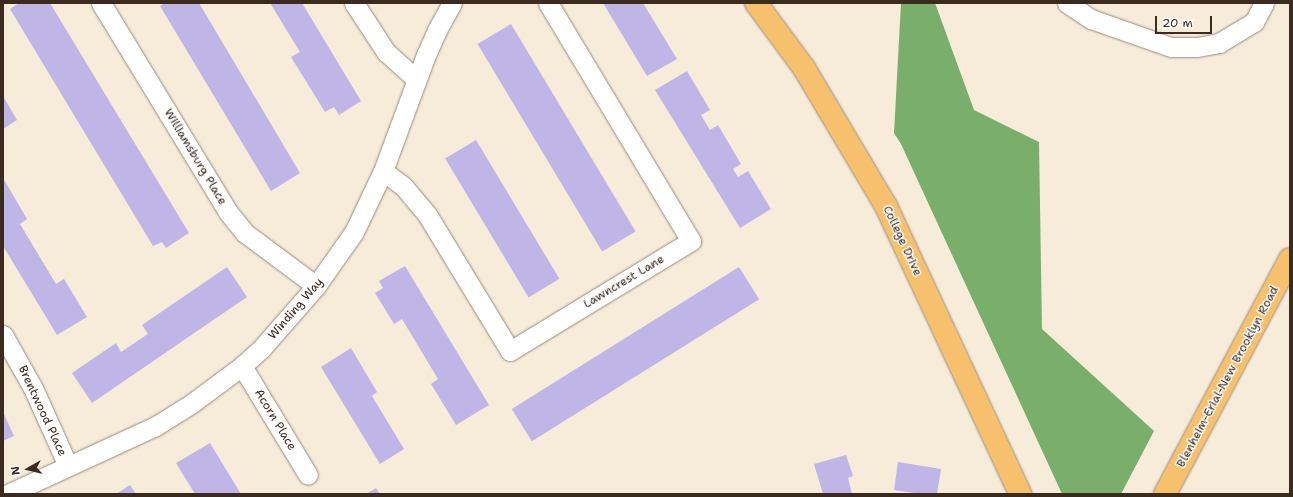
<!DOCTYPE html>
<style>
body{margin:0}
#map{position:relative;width:1293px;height:497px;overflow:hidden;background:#f6ecd9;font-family:"Shantell Sans",sans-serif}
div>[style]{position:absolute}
.forest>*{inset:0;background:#7aaf6b}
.building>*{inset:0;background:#c0b5e7;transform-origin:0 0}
.roads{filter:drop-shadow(0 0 1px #988b7c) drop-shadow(0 0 1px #988b7c)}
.minor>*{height:19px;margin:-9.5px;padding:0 9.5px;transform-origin:9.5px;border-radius:9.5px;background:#fff}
.major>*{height:22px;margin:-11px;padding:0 11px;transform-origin:11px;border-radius:11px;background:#f7c06c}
span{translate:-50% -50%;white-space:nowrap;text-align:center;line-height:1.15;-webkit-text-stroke:3px #fff;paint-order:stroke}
.street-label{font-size:12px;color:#3b2a1e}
.frame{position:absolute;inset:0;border:4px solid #3b2a1e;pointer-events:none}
.north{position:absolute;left:8px;top:449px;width:40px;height:40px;-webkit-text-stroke:3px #fff;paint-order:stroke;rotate:262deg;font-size:11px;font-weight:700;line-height:16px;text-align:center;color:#3b2a1e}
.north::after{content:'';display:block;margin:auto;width:14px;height:18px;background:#3b2a1e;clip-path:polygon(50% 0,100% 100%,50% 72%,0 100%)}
.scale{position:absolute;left:1155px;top:16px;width:57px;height:18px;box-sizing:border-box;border:2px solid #3b2a1e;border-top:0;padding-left:5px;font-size:12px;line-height:14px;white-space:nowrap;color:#3b2a1e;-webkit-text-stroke:3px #fff;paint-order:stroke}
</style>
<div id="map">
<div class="forest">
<div style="clip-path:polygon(901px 3px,935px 3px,974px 110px,1039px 142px,1042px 329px,1154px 431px,1121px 494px,1062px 494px,901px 144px,894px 133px)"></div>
</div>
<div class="building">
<div style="clip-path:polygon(19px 3px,50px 3px,189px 233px,166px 248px,162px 242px,153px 246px,10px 9px)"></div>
<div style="clip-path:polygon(165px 3px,199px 3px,300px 173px,271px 191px,160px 6px)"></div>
<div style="clip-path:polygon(270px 3px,302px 3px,361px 101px,339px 115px,334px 107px,325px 112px,291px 57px,300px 52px)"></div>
<div style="clip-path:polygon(603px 3px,643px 3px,677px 59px,647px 76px)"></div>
<div style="left:511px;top:24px;width:242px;height:39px;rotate:59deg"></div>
<div style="clip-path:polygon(687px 71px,710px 110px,701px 115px,710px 130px,718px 125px,741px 164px,733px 169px,738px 177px,748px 171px,771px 209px,740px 228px,655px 90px)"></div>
<div style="clip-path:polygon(3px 96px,17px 120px,3px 129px)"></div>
<div style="left:476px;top:140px;width:162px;height:36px;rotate:59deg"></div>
<div style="clip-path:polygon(3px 178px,27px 219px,20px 224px,56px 284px,64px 279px,87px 317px,57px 335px,3px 246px)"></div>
<div style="clip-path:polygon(405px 266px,489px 405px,456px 425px,431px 384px,438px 379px,402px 319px,394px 324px,375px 293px,383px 288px,379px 281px)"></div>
<div style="clip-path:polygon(227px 267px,247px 297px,92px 403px,72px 373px,116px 343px,121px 352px,148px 334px,142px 325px)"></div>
<div style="left:739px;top:267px;width:38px;height:268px;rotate:58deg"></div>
<div style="clip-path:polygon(351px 348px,377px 392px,372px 396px,404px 449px,380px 464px,321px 367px)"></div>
<div style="clip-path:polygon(3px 412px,14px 436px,3px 441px)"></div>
<div style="clip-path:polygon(210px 443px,230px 476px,241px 494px,195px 494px,176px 463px)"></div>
<div style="clip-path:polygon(846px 455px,853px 476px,848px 478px,852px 494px,823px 494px,814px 464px)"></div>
<div style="clip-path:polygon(898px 462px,941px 469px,937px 494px,921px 494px,894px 490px)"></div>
<div style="clip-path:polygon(130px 485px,136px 494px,116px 494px)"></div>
<div style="clip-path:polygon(376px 488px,380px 494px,366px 494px)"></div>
</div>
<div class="roads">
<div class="minor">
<div style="left:101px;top:3px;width:245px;rotate:58.7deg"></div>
<div style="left:228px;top:212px;width:27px;rotate:51deg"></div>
<div style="left:245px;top:233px;width:89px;rotate:36.7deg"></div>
<div style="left:354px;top:3px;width:59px;rotate:56.9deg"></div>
<div style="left:386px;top:52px;width:40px;rotate:42deg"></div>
<div style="left:1067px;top:3px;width:29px;rotate:34deg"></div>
<div style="left:1091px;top:19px;width:85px;rotate:19.3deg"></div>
<div style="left:1171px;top:47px;width:26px"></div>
<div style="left:1197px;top:47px;width:22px;rotate:-10deg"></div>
<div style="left:1219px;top:43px;width:41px;rotate:-31deg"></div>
<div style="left:1254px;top:22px;width:21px;rotate:-62deg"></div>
<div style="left:383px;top:171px;width:26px;rotate:37deg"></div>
<div style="left:404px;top:187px;width:38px;rotate:50deg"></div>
<div style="left:428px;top:216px;width:158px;rotate:58.7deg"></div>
<div style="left:510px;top:351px;width:212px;rotate:-31.3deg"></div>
<div style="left:691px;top:241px;width:278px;rotate:-121deg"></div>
<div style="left:3px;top:335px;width:61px;rotate:60.5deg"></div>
<div style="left:33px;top:388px;width:85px;rotate:65.8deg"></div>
<div style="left:242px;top:366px;width:127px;rotate:58.8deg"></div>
<div style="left:8px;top:494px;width:161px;rotate:-24.7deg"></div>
<div style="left:154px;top:427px;width:44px;rotate:-31.9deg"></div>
<div style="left:191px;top:404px;width:64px;rotate:-36.7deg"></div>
<div style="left:242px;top:366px;width:25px;rotate:-42deg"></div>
<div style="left:261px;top:349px;width:84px;rotate:-48.9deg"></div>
<div style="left:316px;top:286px;width:66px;rotate:-54.9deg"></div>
<div style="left:354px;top:232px;width:68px;rotate:-64.6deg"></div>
<div style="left:383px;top:171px;width:124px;rotate:-69.7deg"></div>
<div style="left:426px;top:55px;width:27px;rotate:-66deg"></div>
<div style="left:437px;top:30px;width:31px;rotate:-61deg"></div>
</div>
<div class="major">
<div style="left:756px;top:3px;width:81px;rotate:53.6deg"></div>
<div style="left:804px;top:68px;width:161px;rotate:59.3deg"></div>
<div style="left:886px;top:206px;width:318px;rotate:65deg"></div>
<div style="left:1165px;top:494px;width:266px;rotate:-62deg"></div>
</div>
</div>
<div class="street-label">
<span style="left:195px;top:157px;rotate:59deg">Williamsburg Place</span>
<span style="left:902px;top:241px;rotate:65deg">College Drive</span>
<span style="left:624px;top:282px;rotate:-31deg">Lawncrest Lane</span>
<span style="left:296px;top:309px;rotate:-49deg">Winding Way</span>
<span style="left:1228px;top:377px;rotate:-62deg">Blenheim-Erial-New Brooklyn Road</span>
<span style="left:42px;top:411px;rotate:65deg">Brentwood Place</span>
<span style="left:275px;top:420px;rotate:59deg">Acorn Place</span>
</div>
<div class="frame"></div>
<div class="north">N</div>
<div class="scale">20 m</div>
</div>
